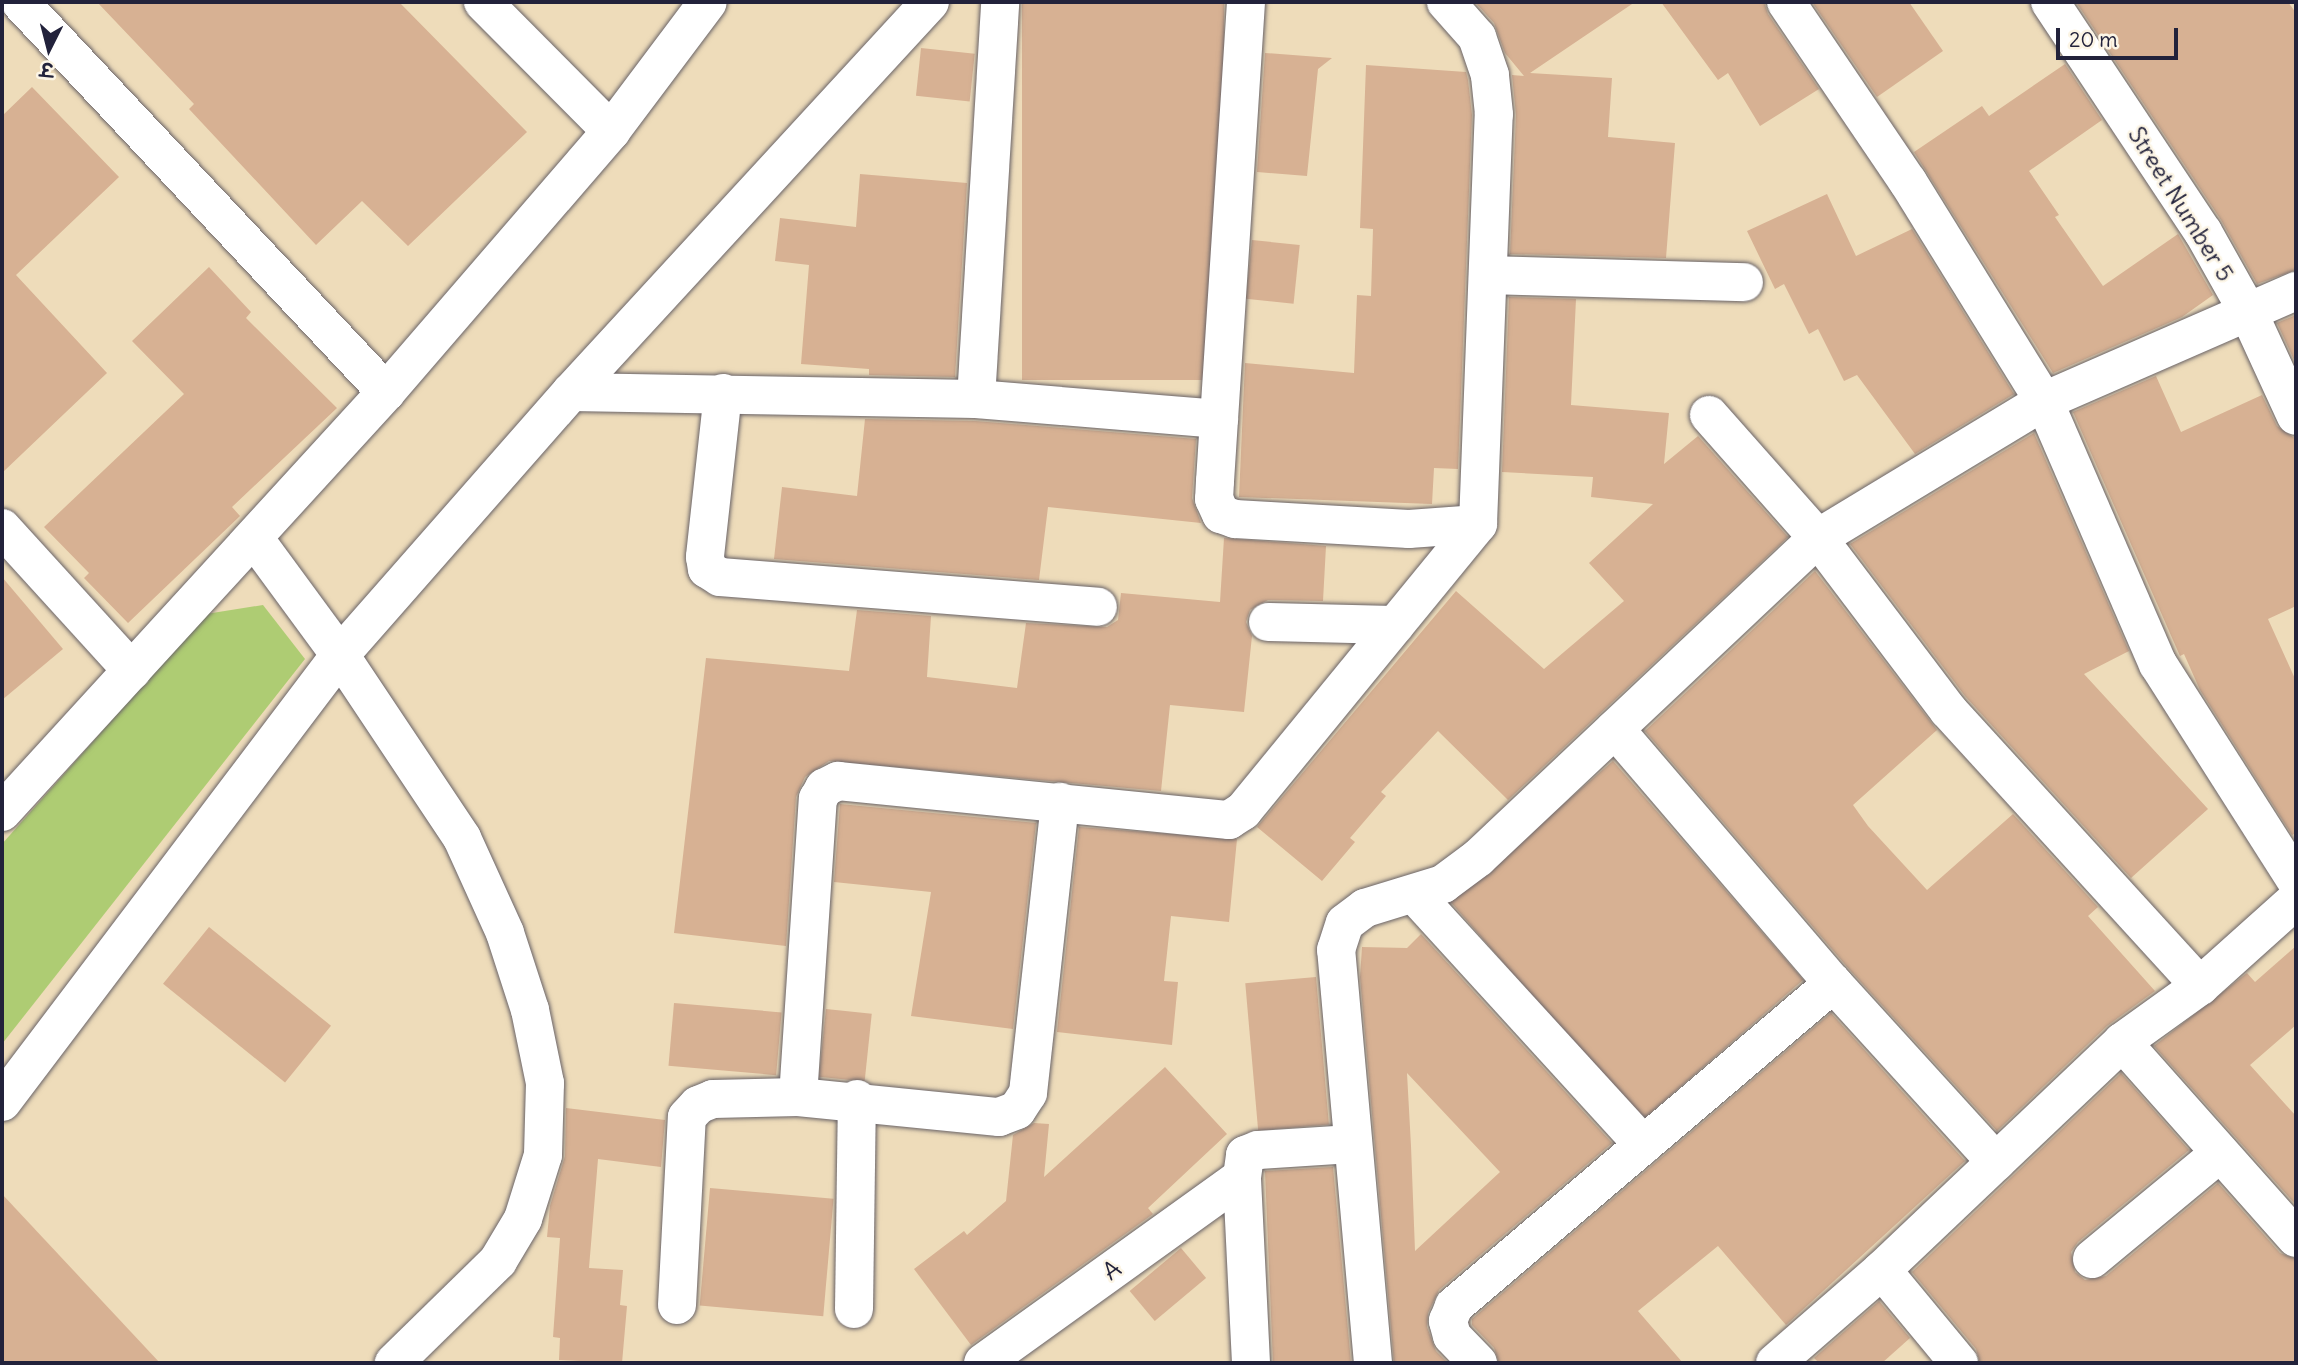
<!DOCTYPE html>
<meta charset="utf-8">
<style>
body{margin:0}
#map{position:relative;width:2298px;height:1365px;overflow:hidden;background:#eedcba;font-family:Delius,"Playpen Sans Deva",sans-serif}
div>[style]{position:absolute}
.green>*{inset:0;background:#aecc73}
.building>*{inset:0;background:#d7b193;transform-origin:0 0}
.roads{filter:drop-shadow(0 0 2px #696367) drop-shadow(0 0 2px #696367)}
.minor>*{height:38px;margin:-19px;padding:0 19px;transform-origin:19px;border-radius:19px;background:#fff}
span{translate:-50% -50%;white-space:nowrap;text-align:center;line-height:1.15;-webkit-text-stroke:5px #fcf5e5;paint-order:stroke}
.street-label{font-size:24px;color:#22223b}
.frame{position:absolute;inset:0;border:4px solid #22223b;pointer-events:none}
.north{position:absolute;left:14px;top:14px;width:70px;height:70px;-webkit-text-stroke:5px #fcf5e5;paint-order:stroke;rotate:186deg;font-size:19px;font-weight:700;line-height:28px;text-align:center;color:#22223b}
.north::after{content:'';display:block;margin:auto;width:24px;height:32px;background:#22223b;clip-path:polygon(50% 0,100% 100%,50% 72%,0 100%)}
.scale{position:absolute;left:2056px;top:28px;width:122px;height:32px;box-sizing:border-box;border:4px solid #22223b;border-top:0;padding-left:9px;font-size:21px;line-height:24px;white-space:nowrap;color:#22223b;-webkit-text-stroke:5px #fcf5e5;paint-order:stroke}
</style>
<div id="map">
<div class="green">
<div style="clip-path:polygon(263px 605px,305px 659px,2px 1044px,2px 844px,206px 614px)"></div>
</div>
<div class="building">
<div style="clip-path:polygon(97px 2px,399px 2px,527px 132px,408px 246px,362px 201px,316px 245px,189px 109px,194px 104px)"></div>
<div style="left:1022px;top:2px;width:202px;height:378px"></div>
<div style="clip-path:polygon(1475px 2px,1635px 2px,1530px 73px,1612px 78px,1608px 137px,1675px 143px,1666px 258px,1510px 254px,1516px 115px,1512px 75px,1524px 76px,1505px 53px,1494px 23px)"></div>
<div style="clip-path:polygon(1661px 2px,1764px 2px,1768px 14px,1819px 89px,1760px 126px,1728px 73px,1718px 80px)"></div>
<div style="clip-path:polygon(1812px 2px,1909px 2px,1943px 51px,1877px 97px)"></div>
<div style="clip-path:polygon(2076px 2px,2288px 2px,2296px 13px,2296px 270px,2257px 284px,2221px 220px)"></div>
<div style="left:921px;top:48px;width:54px;height:48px;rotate:6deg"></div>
<div style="clip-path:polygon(1265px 53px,1332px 58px,1318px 69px,1307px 176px,1257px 172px)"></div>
<div style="clip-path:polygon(2065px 64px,2102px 120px,2029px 171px,2059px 215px,2055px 217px,2103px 286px,2178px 234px,2213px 295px,2182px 317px,2053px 373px,1914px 152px,1982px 106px,1989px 116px)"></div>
<div style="clip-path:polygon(1366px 65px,1466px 72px,1468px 80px,1472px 115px,1458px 469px,1434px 468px,1432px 504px,1239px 497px,1245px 363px,1354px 373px,1357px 295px,1371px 296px,1373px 229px,1360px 228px)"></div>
<div style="clip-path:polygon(32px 87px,119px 177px,16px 275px,107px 373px,2px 473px,2px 116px)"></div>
<div style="clip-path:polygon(860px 174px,967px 183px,955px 377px,869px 375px,869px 369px,801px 364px,809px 265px,775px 261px,780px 218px,856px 227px)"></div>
<div style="clip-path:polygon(1827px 194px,1856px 256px,1912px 229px,2014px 394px,1915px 454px,1857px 375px,1844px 381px,1818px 329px,1809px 334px,1784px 284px,1775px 289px,1747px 231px)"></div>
<div style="left:1252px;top:240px;width:48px;height:59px;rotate:6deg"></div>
<div style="clip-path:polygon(209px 267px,251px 312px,246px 318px,337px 408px,232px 507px,240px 516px,128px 623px,84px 578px,89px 573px,44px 527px,184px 394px,132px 341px)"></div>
<div style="clip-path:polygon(1509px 297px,1576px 299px,1571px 405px,1669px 413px,1664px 464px,1698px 436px,1788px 537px,1508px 800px,1438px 731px,1381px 792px,1386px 796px,1350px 838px,1355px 842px,1322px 881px,1257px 827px,1456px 591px,1544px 669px,1624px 601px,1589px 563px,1653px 504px,1591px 497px,1593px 477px,1502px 472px)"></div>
<div style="clip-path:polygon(2296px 315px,2296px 364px,2277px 323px)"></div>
<div style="clip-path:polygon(2156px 376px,2181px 432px,2262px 395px,2277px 426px,2296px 439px,2296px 606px,2268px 619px,2296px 681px,2296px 833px,2292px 835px,2200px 690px,2184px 654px,2180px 656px,2073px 412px)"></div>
<div style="clip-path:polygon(865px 419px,975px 421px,1196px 439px,1192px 498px,1201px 523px,1048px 507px,1039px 580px,774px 559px,782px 487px,857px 496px)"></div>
<div style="clip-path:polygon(2034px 433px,2129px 651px,2084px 674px,2208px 809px,2131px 878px,1965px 696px,1850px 544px)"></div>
<div style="clip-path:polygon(1224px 538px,1326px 546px,1323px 601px,1268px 600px,1250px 610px,1246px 622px,1252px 636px,1244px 712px,1170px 705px,1161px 791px,829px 761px,805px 777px,796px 797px,786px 946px,674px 933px,706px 658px,849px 671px,857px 610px,931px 616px,927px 677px,1017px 688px,1026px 623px,1107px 627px,1118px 620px,1121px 593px,1220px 602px)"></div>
<div style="clip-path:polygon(1815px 571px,1937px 730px,1853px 805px,1868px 826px,1927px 890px,2013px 814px,2098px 907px,2088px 916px,2155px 991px,2107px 1026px,1997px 1131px,1849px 969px,1645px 731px)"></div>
<div style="clip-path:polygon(2px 577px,63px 649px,2px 700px)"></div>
<div style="left:1613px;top:761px;width:290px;height:215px;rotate:49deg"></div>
<div style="clip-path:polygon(840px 804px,1036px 823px,1013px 1029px,911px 1016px,931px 892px,834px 882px)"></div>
<div style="clip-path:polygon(1079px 827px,1237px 839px,1229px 922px,1171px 916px,1164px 981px,1178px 982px,1172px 1045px,1057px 1032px)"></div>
<div style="left:209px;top:927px;width:157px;height:73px;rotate:39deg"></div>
<div style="clip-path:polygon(evenodd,1421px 934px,1612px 1143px,1439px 1290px,1428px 1313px,1427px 1327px,1436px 1351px,1448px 1363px,1394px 1363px,1360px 977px,1362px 947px,1407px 948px,1421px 934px,1407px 1073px,1500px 1172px,1415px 1251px,1411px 1146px,1407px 1073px)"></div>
<div style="clip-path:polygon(2296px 946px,2296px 1025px,2250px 1065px,2296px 1116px,2296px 1205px,2154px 1046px,2247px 973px,2255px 982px)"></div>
<div style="left:1316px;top:977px;width:148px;height:71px;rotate:85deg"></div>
<div style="left:674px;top:1003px;width:108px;height:63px;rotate:5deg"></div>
<div style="left:826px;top:1009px;width:46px;height:68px;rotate:6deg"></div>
<div style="clip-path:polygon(1831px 1013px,1965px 1161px,1786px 1325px,1718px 1246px,1638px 1311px,1683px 1363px,1499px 1363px,1494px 1348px,1472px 1325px,1472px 1319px)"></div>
<div style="clip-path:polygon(1165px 1067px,1227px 1134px,1148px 1208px,1153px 1214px,971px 1345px,914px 1269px,964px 1231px,967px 1235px,1006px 1201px,1013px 1135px,1034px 1123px,1049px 1124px,1044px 1177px)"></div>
<div style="clip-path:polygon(2121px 1073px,2189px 1150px,2078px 1242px,2071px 1252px,2075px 1272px,2085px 1280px,2106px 1276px,2218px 1183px,2280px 1253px,2296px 1259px,2296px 1363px,1980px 1363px,1976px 1349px,1912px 1272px)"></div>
<div style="clip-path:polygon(566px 1108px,665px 1120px,661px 1167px,598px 1159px,589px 1268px,623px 1270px,620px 1305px,627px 1306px,622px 1363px,559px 1360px,560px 1338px,553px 1337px,560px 1238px,547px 1237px,550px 1206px,565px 1156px)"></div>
<div style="clip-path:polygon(1333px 1167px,1351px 1363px,1273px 1363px,1265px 1171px)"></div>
<div style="left:710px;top:1188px;width:124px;height:118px;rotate:5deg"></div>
<div style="clip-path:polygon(2px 1194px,160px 1363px,2px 1363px)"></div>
<div style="left:1181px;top:1248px;width:39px;height:67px;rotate:50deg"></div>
<div style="clip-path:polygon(1879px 1301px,1910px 1338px,1882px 1363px,1819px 1363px,1814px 1358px)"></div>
</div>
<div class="roads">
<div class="minor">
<div style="left:20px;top:2px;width:535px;rotate:46.82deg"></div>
<div style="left:483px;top:2px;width:182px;rotate:45.2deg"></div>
<div style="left:1246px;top:2px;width:480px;rotate:93.7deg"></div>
<div style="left:1215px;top:481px;width:18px;rotate:93deg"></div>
<div style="left:1214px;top:499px;width:17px;rotate:65deg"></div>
<div style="left:1221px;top:514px;width:15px;rotate:20deg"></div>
<div style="left:1235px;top:519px;width:174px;rotate:3.3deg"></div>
<div style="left:1409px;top:529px;width:69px;rotate:-4.1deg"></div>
<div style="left:1786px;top:2px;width:217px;rotate:55.9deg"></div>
<div style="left:1908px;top:182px;width:258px;rotate:58.2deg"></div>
<div style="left:2044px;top:401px;width:287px;rotate:66.6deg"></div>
<div style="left:2158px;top:664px;width:257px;rotate:57.5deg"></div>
<div style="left:2050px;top:2px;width:276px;rotate:56.4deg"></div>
<div style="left:2203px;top:232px;width:94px;rotate:60.7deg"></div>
<div style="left:2249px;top:314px;width:112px;rotate:65.3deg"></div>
<div style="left:1488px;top:275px;width:256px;rotate:1.6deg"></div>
<div style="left:571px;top:392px;width:405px;rotate:1deg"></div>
<div style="left:976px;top:399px;width:244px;rotate:4.7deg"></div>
<div style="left:723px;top:393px;width:165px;rotate:96.3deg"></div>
<div style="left:705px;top:557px;width:12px;rotate:81deg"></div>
<div style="left:707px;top:569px;width:15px;rotate:32deg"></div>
<div style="left:720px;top:577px;width:379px;rotate:4.5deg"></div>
<div style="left:976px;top:399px;width:398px;rotate:-86.5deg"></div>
<div style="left:1709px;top:415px;width:164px;rotate:48.5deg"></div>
<div style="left:1818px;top:538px;width:216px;rotate:52.9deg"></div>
<div style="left:1948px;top:710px;width:374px;rotate:47.6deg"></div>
<div style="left:2px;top:528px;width:193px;rotate:47.7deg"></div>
<div style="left:254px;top:538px;width:145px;rotate:53.7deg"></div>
<div style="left:340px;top:655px;width:220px;rotate:56.3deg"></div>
<div style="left:462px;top:838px;width:104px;rotate:65.6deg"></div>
<div style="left:505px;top:933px;width:81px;rotate:72deg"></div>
<div style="left:530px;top:1010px;width:75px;rotate:78.4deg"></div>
<div style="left:545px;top:1083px;width:72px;rotate:91.6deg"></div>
<div style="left:543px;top:1155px;width:67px;rotate:107.4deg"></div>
<div style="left:523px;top:1219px;width:49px;rotate:120.8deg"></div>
<div style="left:498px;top:1261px;width:146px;rotate:135.6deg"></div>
<div style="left:1268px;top:622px;width:127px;rotate:1.4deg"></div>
<div style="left:1615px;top:729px;width:335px;rotate:49.4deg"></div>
<div style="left:1833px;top:983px;width:242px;rotate:47.7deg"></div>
<div style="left:2px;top:812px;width:569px;rotate:-47.56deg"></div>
<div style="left:386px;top:392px;width:345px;rotate:-49.2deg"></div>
<div style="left:611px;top:131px;width:161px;rotate:-53.1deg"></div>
<div style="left:1416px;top:896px;width:337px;rotate:47.6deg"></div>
<div style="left:2122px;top:1042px;width:262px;rotate:48.4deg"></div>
<div style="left:798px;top:1097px;width:299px;rotate:-86.2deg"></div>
<div style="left:818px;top:799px;width:13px;rotate:-61deg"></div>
<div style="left:824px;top:788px;width:16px;rotate:-27deg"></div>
<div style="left:838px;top:781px;width:393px;rotate:5.7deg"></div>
<div style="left:1229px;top:820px;width:17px;rotate:-33deg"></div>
<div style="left:1243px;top:811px;width:371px;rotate:-50.7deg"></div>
<div style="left:1478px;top:524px;width:410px;rotate:-87.8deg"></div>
<div style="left:1494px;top:114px;width:39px;rotate:-96deg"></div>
<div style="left:1490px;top:75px;width:40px;rotate:-108.9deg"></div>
<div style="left:1477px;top:37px;width:47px;rotate:-131.5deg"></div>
<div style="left:2px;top:1102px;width:560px;rotate:-52.91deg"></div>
<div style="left:340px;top:655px;width:350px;rotate:-48.7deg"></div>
<div style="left:571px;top:392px;width:530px;rotate:-47.37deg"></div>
<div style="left:2092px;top:1259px;width:166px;rotate:-39.6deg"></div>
<div style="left:1882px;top:1270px;width:121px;rotate:50.4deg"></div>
<div style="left:677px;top:1305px;width:188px;rotate:-87deg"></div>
<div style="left:687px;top:1117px;width:16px;rotate:-47deg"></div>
<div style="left:698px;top:1105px;width:16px;rotate:-22deg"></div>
<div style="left:713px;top:1099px;width:85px;rotate:-1.3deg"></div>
<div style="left:798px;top:1097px;width:202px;rotate:5.7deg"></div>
<div style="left:999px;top:1117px;width:19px;rotate:-21deg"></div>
<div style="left:1017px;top:1110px;width:20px;rotate:-57deg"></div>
<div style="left:1028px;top:1093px;width:293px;rotate:-83.7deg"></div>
<div style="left:854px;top:1309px;width:210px;rotate:-89.2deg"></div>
<div style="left:983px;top:1363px;width:319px;rotate:-35.7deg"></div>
<div style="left:1251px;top:1363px;width:186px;rotate:-92.8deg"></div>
<div style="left:1242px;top:1177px;width:22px;rotate:-82deg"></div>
<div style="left:1245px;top:1155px;width:14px;rotate:-21deg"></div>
<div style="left:1258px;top:1150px;width:94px;rotate:-3.7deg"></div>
<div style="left:1373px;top:1363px;width:415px;rotate:-95.1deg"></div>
<div style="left:1336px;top:950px;width:28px;rotate:-72deg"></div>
<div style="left:1345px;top:923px;width:25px;rotate:-37deg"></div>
<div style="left:1365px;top:908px;width:82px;rotate:-17.1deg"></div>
<div style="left:1443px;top:884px;width:44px;rotate:-36.6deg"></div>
<div style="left:1478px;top:858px;width:467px;rotate:-43.3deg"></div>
<div style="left:1818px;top:538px;width:264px;rotate:-31.2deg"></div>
<div style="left:2044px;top:401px;width:275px;rotate:-23.6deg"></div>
<div style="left:1478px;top:1363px;width:37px;rotate:-134deg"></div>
<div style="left:1452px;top:1336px;width:16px;rotate:-105deg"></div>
<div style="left:1448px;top:1321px;width:16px;rotate:-68deg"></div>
<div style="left:1454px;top:1306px;width:498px;rotate:-40.4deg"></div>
<div style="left:1775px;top:1363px;width:142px;rotate:-41deg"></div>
<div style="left:1882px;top:1270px;width:331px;rotate:-43.5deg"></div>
<div style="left:2122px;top:1042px;width:96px;rotate:-35.7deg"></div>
<div style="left:2200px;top:986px;width:129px;rotate:-41.9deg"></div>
</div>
</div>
<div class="street-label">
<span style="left:2181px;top:204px;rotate:58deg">Street Number 5</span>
<span style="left:1112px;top:1270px;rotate:-36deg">A</span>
</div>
<div class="frame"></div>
<div class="north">उ</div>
<div class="scale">20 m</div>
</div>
